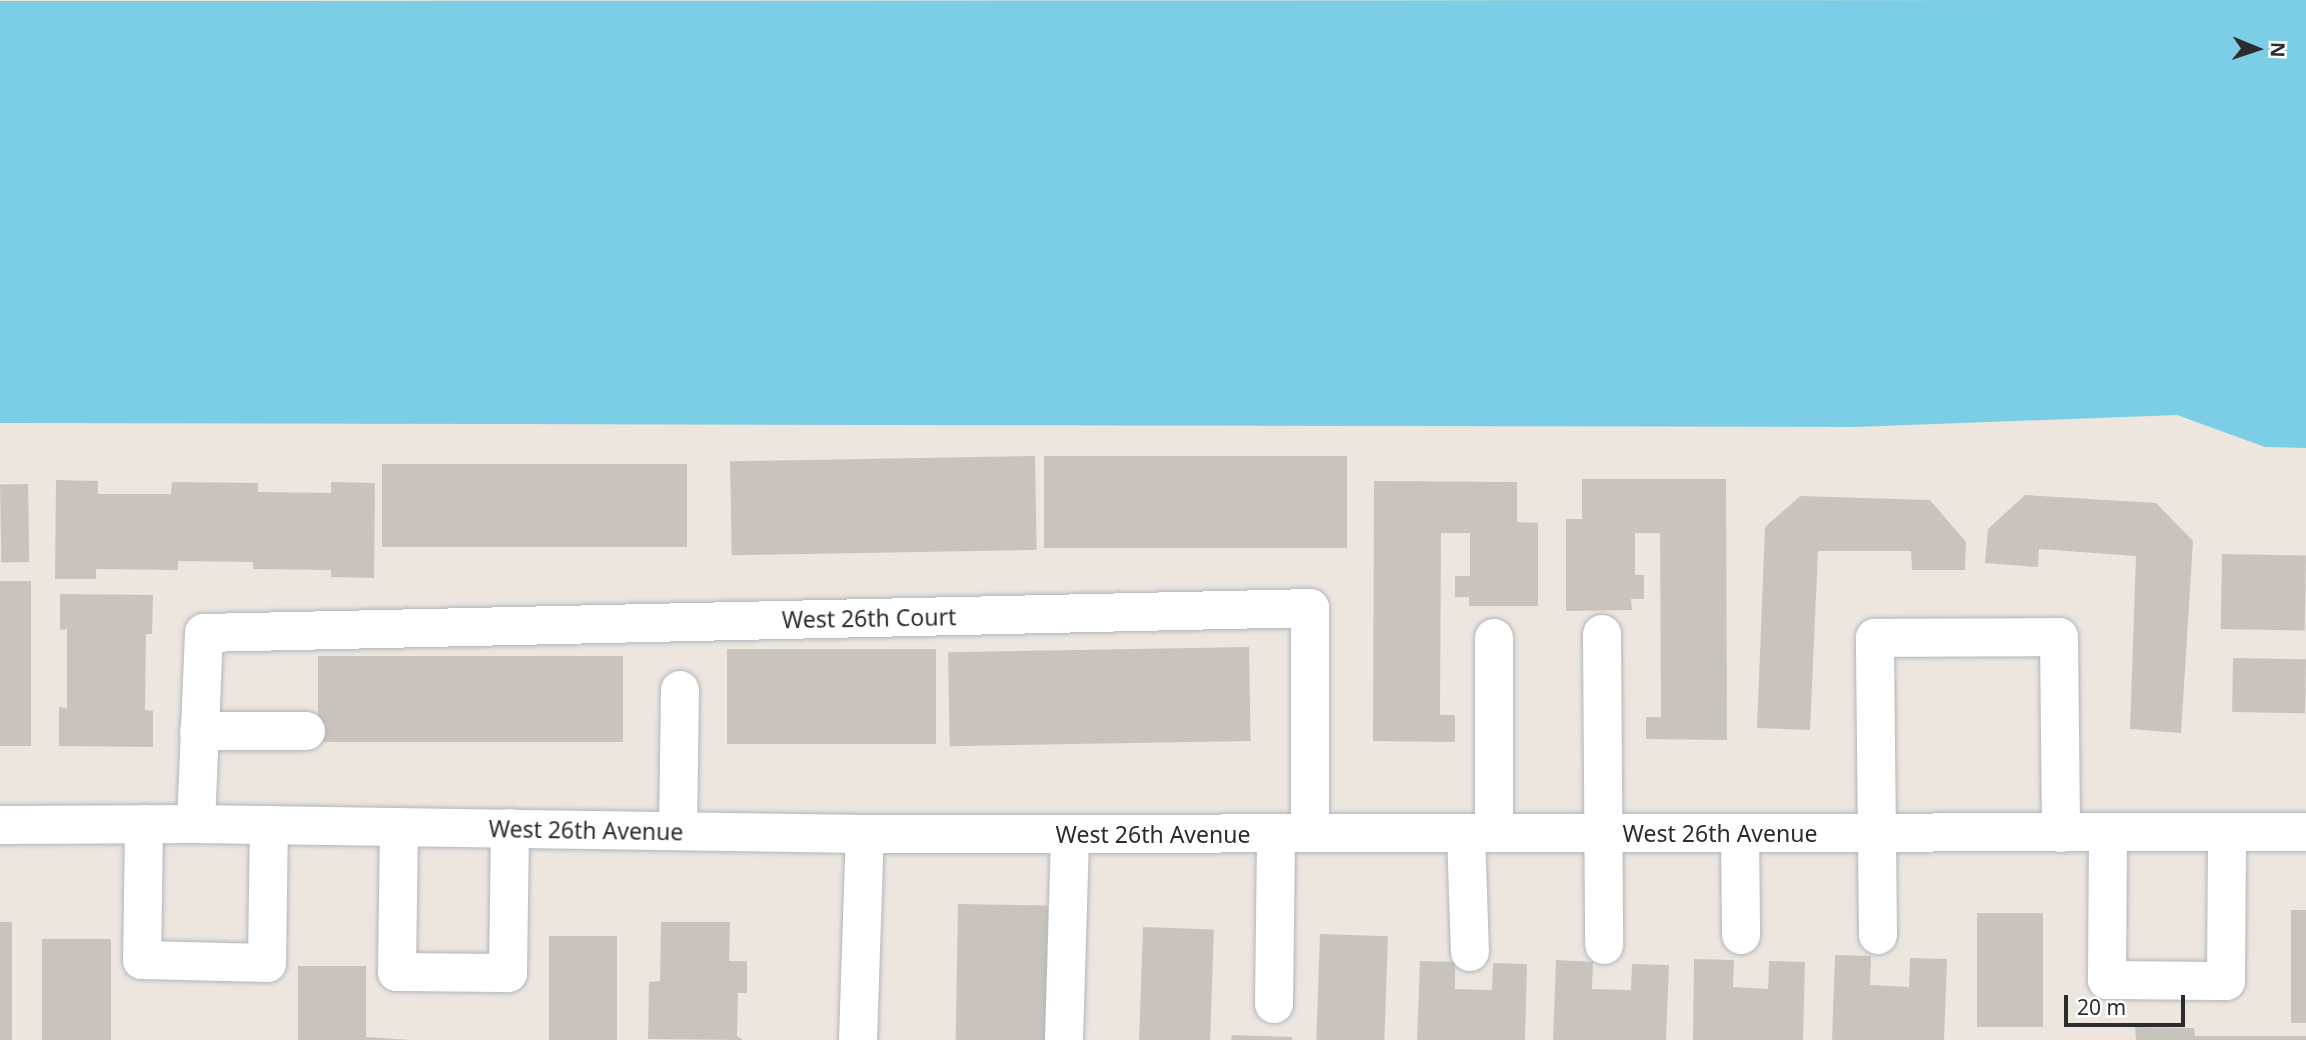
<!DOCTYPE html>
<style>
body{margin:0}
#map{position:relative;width:2306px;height:1040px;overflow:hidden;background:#ece6df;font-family:"Noto Sans",sans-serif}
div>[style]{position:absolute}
.water>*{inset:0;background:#7bcee5}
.building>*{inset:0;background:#c8c4bd;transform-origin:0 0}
.roads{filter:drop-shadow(0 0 2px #b2b6be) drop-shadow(0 0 2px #b2b6be)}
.minor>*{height:38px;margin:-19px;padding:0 19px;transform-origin:19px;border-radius:19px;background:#fff}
span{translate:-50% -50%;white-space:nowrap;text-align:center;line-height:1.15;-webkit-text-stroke:6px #fff;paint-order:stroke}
.street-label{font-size:23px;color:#2c2c2c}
.north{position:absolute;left:2222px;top:14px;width:70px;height:70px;-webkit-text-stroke:5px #fff;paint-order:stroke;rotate:92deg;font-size:19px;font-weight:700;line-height:28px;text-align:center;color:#2c2c2c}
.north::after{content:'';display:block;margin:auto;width:24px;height:32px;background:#2c2c2c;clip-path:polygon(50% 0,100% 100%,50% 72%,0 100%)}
.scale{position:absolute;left:2064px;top:995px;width:121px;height:32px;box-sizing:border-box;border:4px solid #2c2c2c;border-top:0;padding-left:9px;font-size:21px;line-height:24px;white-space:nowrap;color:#2c2c2c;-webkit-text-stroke:5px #fff;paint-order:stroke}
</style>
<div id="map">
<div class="water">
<div style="clip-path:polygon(2306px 0,2306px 448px,2265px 447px,2177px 415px,1855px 427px,0 423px,0 1px)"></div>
</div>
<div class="building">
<div style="left:1035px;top:456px;width:94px;height:305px;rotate:89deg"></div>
<div style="left:1347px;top:456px;width:92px;height:303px;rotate:90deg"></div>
<div style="left:382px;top:464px;width:305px;height:83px"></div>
<div style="clip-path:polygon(1582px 479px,1726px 479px,1727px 740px,1646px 739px,1646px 717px,1661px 717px,1660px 533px,1635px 533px,1635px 575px,1644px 575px,1644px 599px,1631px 599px,1632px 610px,1566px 611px,1566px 519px,1582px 519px)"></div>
<div style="clip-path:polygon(56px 480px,98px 481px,98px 494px,171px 494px,172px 482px,258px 483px,258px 492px,331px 493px,331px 482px,375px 483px,374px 578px,331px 577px,331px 570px,253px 569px,253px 562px,178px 561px,178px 570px,96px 569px,96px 579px,55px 579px)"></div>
<div style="clip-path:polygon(1374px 481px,1517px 482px,1517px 522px,1538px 523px,1538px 606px,1469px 606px,1469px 597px,1455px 597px,1455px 576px,1470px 576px,1470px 533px,1441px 533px,1440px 715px,1455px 715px,1455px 742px,1373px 741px)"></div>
<div style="left:28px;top:484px;width:78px;height:28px;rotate:89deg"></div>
<div style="clip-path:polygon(2025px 495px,2156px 503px,2193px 541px,2181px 733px,2130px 729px,2136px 556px,2039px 549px,2038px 567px,1985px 563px,1988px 529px)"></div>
<div style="clip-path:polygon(1800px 496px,1930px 500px,1966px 542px,1965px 570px,1912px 570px,1911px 551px,1818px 551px,1810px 730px,1757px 728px,1765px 527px)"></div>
<div style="left:2222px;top:554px;width:84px;height:75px;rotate:1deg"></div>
<div style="left:0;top:581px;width:31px;height:165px"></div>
<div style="clip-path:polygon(60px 594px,153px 595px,152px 634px,146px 634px,145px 710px,153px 711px,153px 747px,59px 746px,59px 707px,67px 708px,67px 629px,60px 630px)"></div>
<div style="left:1249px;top:647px;width:94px;height:301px;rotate:89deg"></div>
<div style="left:936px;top:649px;width:95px;height:209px;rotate:90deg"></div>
<div style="left:623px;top:656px;width:86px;height:305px;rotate:90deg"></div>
<div style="left:2233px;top:658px;width:73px;height:54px;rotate:1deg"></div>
<div style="left:958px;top:904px;width:90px;height:136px;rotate:1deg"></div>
<div style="left:2291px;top:910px;width:15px;height:113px"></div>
<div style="left:1977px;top:913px;width:66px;height:114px"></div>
<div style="left:0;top:922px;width:12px;height:118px"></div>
<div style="clip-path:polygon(661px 922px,730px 922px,729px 961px,747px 961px,747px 993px,738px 993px,737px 1036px,743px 1040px,648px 1039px,649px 982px,660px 981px)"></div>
<div style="left:1143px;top:927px;width:71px;height:113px;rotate:2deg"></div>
<div style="left:1320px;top:934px;width:68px;height:106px;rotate:2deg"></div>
<div style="left:549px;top:936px;width:68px;height:104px"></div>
<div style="left:42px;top:939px;width:69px;height:101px"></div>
<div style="clip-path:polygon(1835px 955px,1871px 956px,1870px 985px,1909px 987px,1910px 958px,1947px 959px,1944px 1040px,1832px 1040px)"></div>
<div style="clip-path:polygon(1694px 959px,1734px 960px,1733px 987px,1768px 989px,1769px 961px,1805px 962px,1803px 1040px,1693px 1040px)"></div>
<div style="clip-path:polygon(1556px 960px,1593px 962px,1592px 989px,1631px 990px,1632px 964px,1669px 965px,1666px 1040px,1553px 1040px)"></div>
<div style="clip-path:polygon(1420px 961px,1455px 962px,1455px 989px,1492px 990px,1493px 963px,1527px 964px,1525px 1040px,1417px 1040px)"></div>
<div style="clip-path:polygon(298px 966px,366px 966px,366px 1037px,412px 1040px,298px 1040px)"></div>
<div style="clip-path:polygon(2135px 1027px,2194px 1028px,2195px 1036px,2306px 1036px,2306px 1040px,2136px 1040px)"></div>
<div style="clip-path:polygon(1232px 1035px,1292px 1037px,1292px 1040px,1231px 1040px)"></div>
</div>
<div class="roads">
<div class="minor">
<div style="left:1602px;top:634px;width:311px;rotate:89.6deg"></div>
<div style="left:199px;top:731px;width:107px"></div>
<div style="left:144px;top:824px;width:136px;rotate:90.8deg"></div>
<div style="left:142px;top:960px;width:125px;rotate:1.4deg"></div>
<div style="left:267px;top:963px;width:138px;rotate:-89.2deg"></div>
<div style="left:196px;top:824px;width:191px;rotate:-87.6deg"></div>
<div style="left:204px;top:633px;width:1106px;rotate:-1.29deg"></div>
<div style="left:1310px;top:608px;width:225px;rotate:90deg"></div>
<div style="left:0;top:825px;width:196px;rotate:-0.3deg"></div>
<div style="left:196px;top:824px;width:669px;rotate:0.86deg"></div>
<div style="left:865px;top:834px;width:1441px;rotate:-0.08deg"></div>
<div style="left:399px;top:827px;width:145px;rotate:90.8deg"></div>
<div style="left:397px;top:972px;width:111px;rotate:0.5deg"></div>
<div style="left:508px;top:973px;width:145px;rotate:-89.2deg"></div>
<div style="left:678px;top:831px;width:141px;rotate:-89.2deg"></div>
<div style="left:1466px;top:833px;width:119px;rotate:88.1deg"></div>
<div style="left:1494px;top:833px;width:195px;rotate:-90deg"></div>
<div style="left:1740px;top:833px;width:102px;rotate:89.4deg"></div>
<div style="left:2108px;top:833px;width:147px;rotate:90.4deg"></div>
<div style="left:2107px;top:980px;width:119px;rotate:0.5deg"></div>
<div style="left:2226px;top:981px;width:149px;rotate:-89.6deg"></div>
<div style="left:1878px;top:935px;width:297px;rotate:-90.6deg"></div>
<div style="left:1875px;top:638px;width:184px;rotate:-0.3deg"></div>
<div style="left:2059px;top:637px;width:196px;rotate:89.4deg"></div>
<div style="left:1274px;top:1004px;width:171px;rotate:-89.3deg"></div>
<div style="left:858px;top:1040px;width:206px;rotate:-88.1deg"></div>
<div style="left:1064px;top:1040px;width:206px;rotate:-88.3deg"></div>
</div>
</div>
<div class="street-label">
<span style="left:869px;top:618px;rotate:-1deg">West 26th Court</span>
<span style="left:586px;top:830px;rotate:1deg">West 26th Avenue</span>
<span style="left:1720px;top:833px">West 26th Avenue</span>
<span style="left:1153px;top:834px">West 26th Avenue</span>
</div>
<div class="north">N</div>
<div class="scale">20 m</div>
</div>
